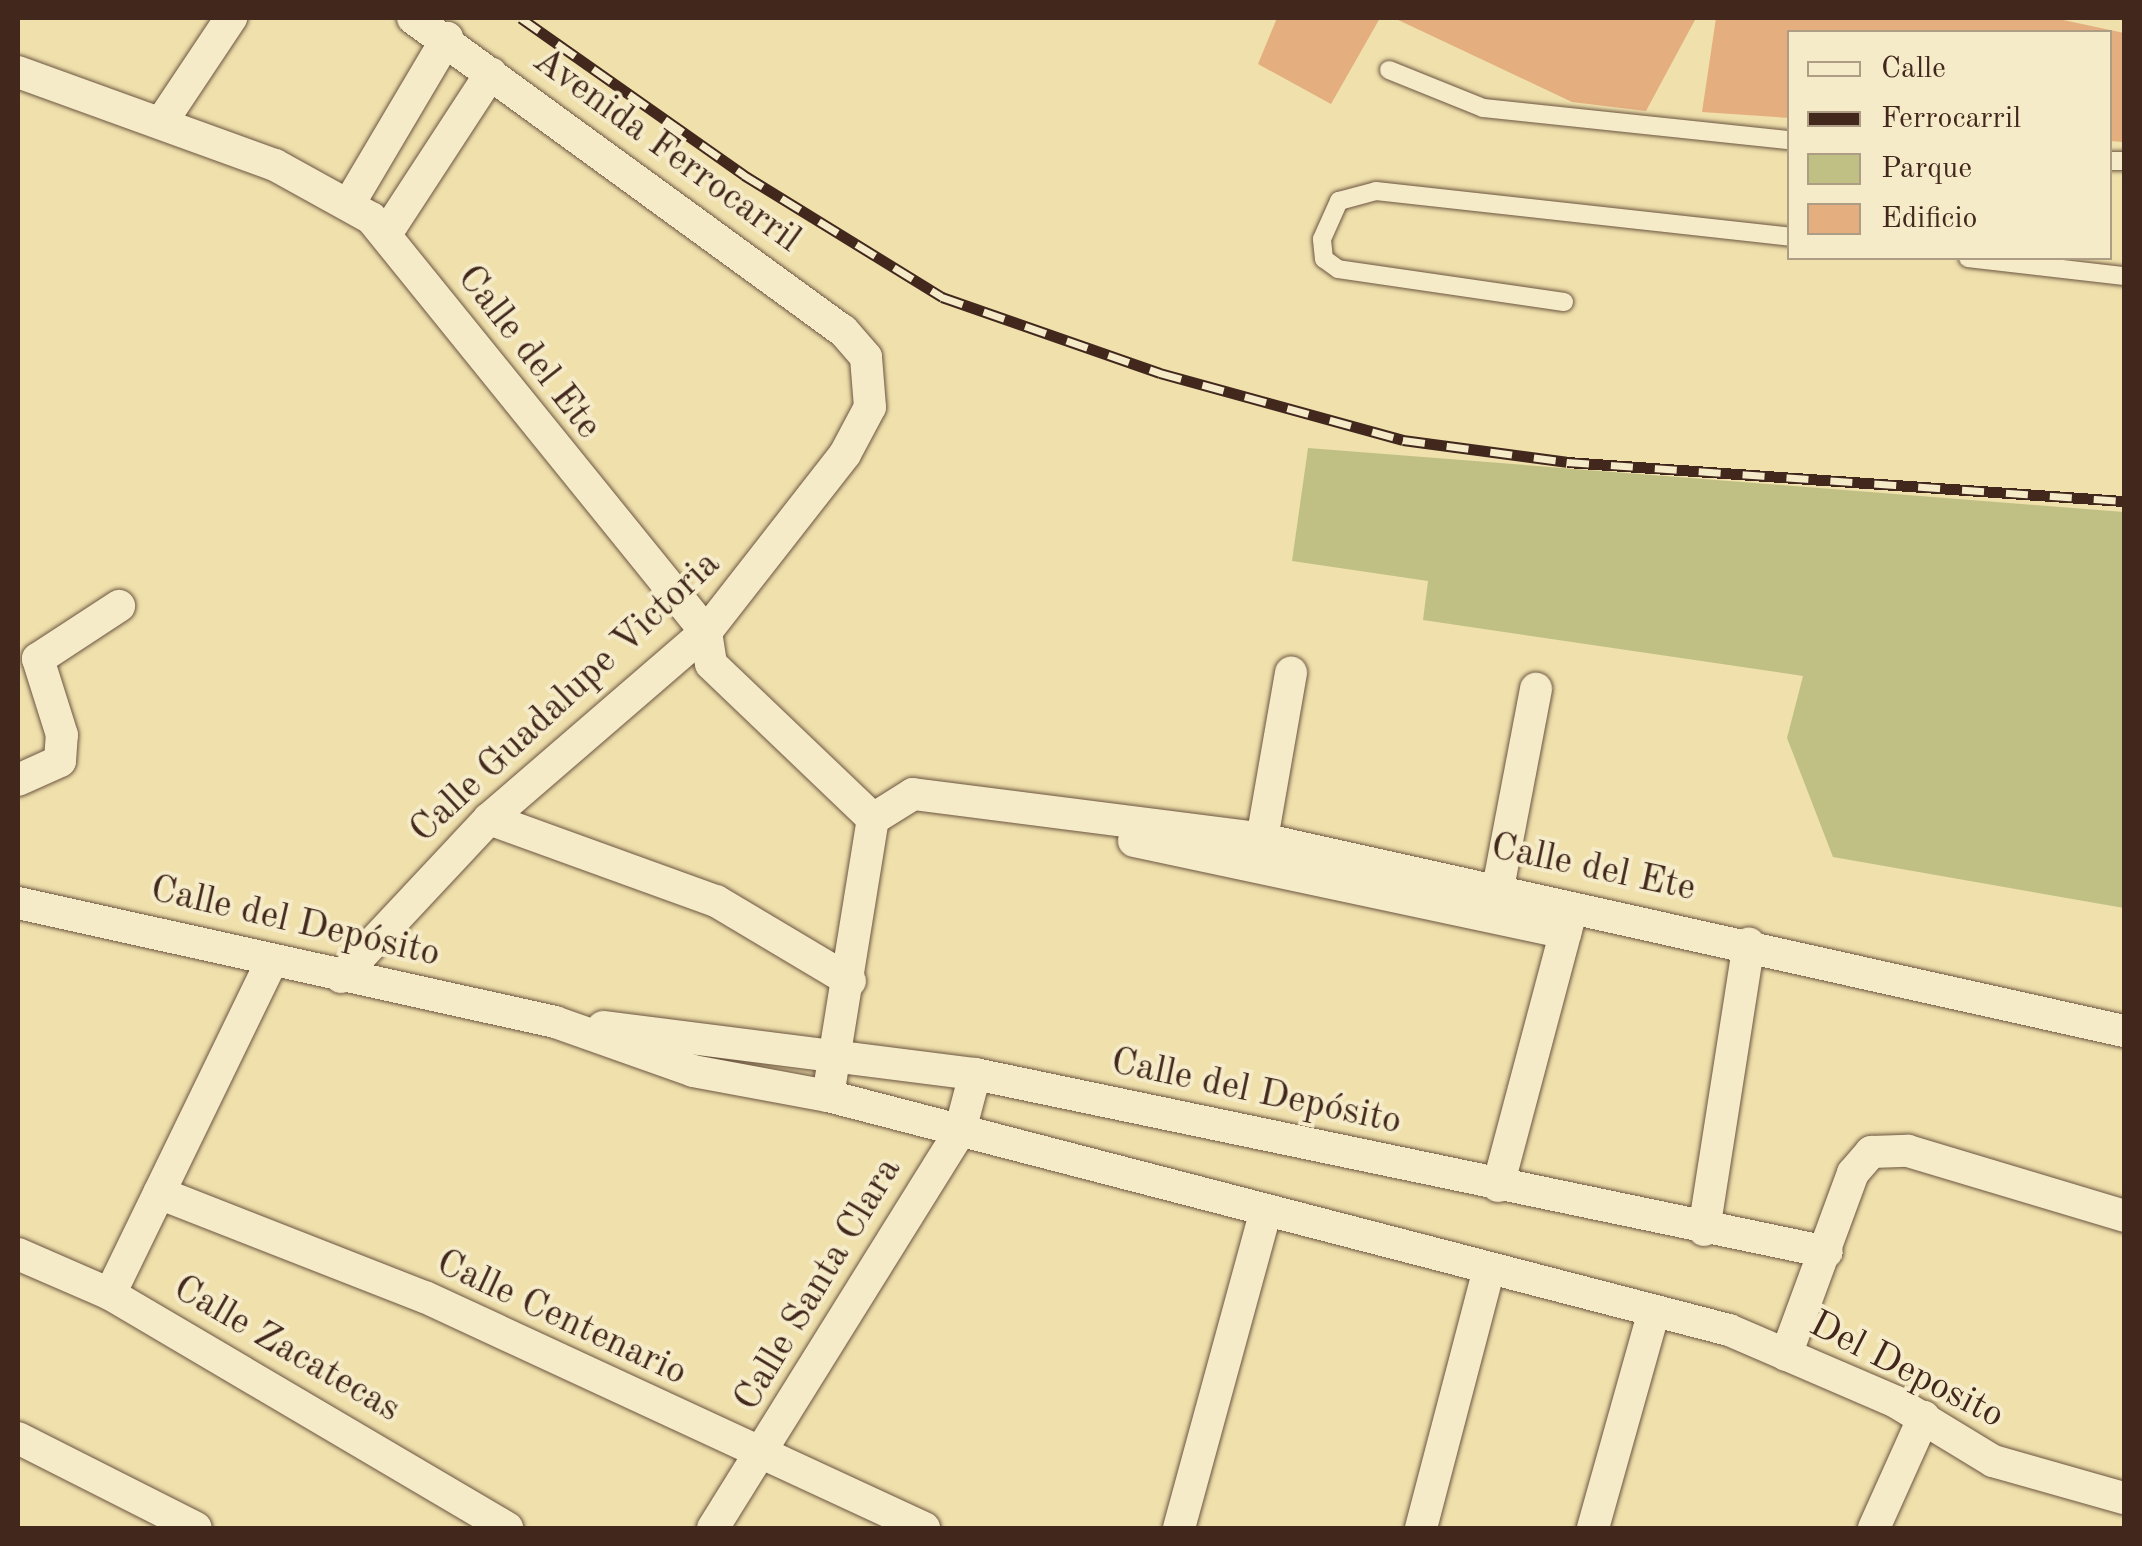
<!DOCTYPE html>
<meta charset="utf-8">
<style>
body{margin:0}
#map{position:relative;width:2142px;height:1546px;overflow:hidden;background:#efe0ac;font-family:"Old Standard TT",serif}
div>[style]{position:absolute}
.green>*{inset:0;background:#c1c084}
.building>*{inset:0;background:#e4ae7f}
.roads{filter:drop-shadow(0 0 2px #6c5540) drop-shadow(0 0 2px #6c5540)}
.service>*{height:18px;margin:-9px;padding:0 9px;transform-origin:9px;border-radius:9px;background:#f5ebc9}
.minor>*{height:32px;margin:-16px;padding:0 16px;transform-origin:16px;border-radius:16px;background:#f5ebc9}
.rail>*{height:11px;margin-top:-5.5px;transform-origin:0;background:repeating-linear-gradient(90deg,#f5ebc9 0 22px,#41271c 0 44px);box-sizing:border-box;border-block:2px solid #41271c}
span{translate:-50% -50%;white-space:nowrap;text-align:center;line-height:1.15;-webkit-text-stroke:8px #f5ebc9;paint-order:stroke}
.street-label{font-size:38px;color:#41271c}
.frame{position:absolute;inset:0;border:20px solid #41271c;pointer-events:none}
.legend{position:absolute;left:1787px;top:30px;width:325px;height:230px;box-sizing:border-box;background:#f5ebc9;border:2px solid #ad9d84;margin:0;padding:12px 18px;list-style:none;font-size:30px;color:#41271c}
.legend li{display:flex;align-items:center;gap:20px;height:50px}
.legend b{width:50px;border:2px solid #ad9d84}
</style>
<div id="map">
<div class="green">
<div style="clip-path:polygon(1308px 448px,2124px 512px,2124px 908px,1833px 857px,1787px 738px,1803px 676px,1423px 620px,1428px 581px,1292px 561px)"></div>
</div>
<div class="building">
<div style="clip-path:polygon(1277px 18px,1380px 18px,1331px 104px,1258px 64px)"></div>
<div style="clip-path:polygon(1394px 18px,1696px 18px,1646px 111px,1572px 102px)"></div>
<div style="clip-path:polygon(1716px 18px,2054px 18px,2124px 33px,2124px 142px,2110px 141px,2110px 32px,1790px 32px,1790px 118px,1702px 112px)"></div>
</div>
<div class="roads">
<div class="service">
<div style="left:1389px;top:70px;width:101px;rotate:22deg"></div>
<div style="left:1483px;top:108px;width:309px;rotate:6deg"></div>
<div style="left:2110px;top:161px;width:14px"></div>
<div style="left:1968px;top:258px;width:157px;rotate:6.6deg"></div>
<div style="left:1564px;top:302px;width:228px;rotate:-171.7deg"></div>
<div style="left:1338px;top:269px;width:17px;rotate:-144deg"></div>
<div style="left:1324px;top:259px;width:20px;rotate:-96deg"></div>
<div style="left:1322px;top:239px;width:42px;rotate:-65.9deg"></div>
<div style="left:1339px;top:201px;width:38px;rotate:-15deg"></div>
<div style="left:1376px;top:191px;width:417px;rotate:6.3deg"></div>
</div>
<div class="minor">
<div style="left:18px;top:72px;width:273px;rotate:19.9deg"></div>
<div style="left:275px;top:165px;width:110px;rotate:28.9deg"></div>
<div style="left:371px;top:218px;width:533px;rotate:51.02deg"></div>
<div style="left:706px;top:632px;width:32px;rotate:81deg"></div>
<div style="left:711px;top:664px;width:224px;rotate:43.7deg"></div>
<div style="left:163px;top:120px;width:123px;rotate:-56.3deg"></div>
<div style="left:349px;top:204px;width:193px;rotate:-59.4deg"></div>
<div style="left:386px;top:234px;width:192px;rotate:-56.9deg"></div>
<div style="left:18px;top:780px;width:46px;rotate:-24.3deg"></div>
<div style="left:60px;top:761px;width:26px;rotate:-86deg"></div>
<div style="left:62px;top:735px;width:80px;rotate:-107.5deg"></div>
<div style="left:38px;top:659px;width:97px;rotate:-33.2deg"></div>
<div style="left:489px;top:819px;width:241px;rotate:19.9deg"></div>
<div style="left:716px;top:901px;width:156px;rotate:30.8deg"></div>
<div style="left:1262px;top:839px;width:169px;rotate:-80.1deg"></div>
<div style="left:1134px;top:841px;width:441px;rotate:12deg"></div>
<div style="left:1498px;top:888px;width:203px;rotate:-79.2deg"></div>
<div style="left:18px;top:903px;width:550px;rotate:12.49deg"></div>
<div style="left:555px;top:1022px;width:146px;rotate:19.5deg"></div>
<div style="left:693px;top:1071px;width:137px;rotate:10.5deg"></div>
<div style="left:828px;top:1096px;width:931px;rotate:14.56deg"></div>
<div style="left:1729px;top:1330px;width:182px;rotate:23.3deg"></div>
<div style="left:1896px;top:1402px;width:114px;rotate:31.3deg"></div>
<div style="left:1993px;top:1461px;width:136px;rotate:15.8deg"></div>
<div style="left:341px;top:977px;width:216px;rotate:-46.9deg"></div>
<div style="left:489px;top:819px;width:286px;rotate:-40.8deg"></div>
<div style="left:706px;top:632px;width:226px;rotate:-52deg"></div>
<div style="left:845px;top:454px;width:53px;rotate:-62deg"></div>
<div style="left:870px;top:407px;width:50px;rotate:-94.6deg"></div>
<div style="left:866px;top:357px;width:35px;rotate:-131deg"></div>
<div style="left:843px;top:331px;width:532px;rotate:-143.95deg"></div>
<div style="left:603px;top:1027px;width:375px;rotate:7.2deg"></div>
<div style="left:975px;top:1074px;width:870px;rotate:11.8deg"></div>
<div style="left:828px;top:1096px;width:281px;rotate:-80.8deg"></div>
<div style="left:873px;top:819px;width:47px;rotate:-32deg"></div>
<div style="left:913px;top:794px;width:352px;rotate:7.3deg"></div>
<div style="left:1262px;top:839px;width:883px;rotate:12.56deg"></div>
<div style="left:1498px;top:1186px;width:280px;rotate:-75.1deg"></div>
<div style="left:159px;top:1193px;width:286px;rotate:21.4deg"></div>
<div style="left:425px;top:1297px;width:550px;rotate:24.84deg"></div>
<div style="left:1704px;top:1230px;width:290px;rotate:-81.1deg"></div>
<div style="left:18px;top:1254px;width:100px;rotate:23.5deg"></div>
<div style="left:110px;top:1294px;width:461px;rotate:30.5deg"></div>
<div style="left:110px;top:1294px;width:369px;rotate:-64.1deg"></div>
<div style="left:1786px;top:1355px;width:194px;rotate:-69.8deg"></div>
<div style="left:1853px;top:1173px;width:28px;rotate:-49deg"></div>
<div style="left:1871px;top:1152px;width:37px;rotate:-2deg"></div>
<div style="left:1908px;top:1151px;width:226px;rotate:16.7deg"></div>
<div style="left:18px;top:1438px;width:199px;rotate:26.8deg"></div>
<div style="left:713px;top:1528px;width:468px;rotate:-58.1deg"></div>
<div style="left:960px;top:1131px;width:59px;rotate:-75.3deg"></div>
<div style="left:1179px;top:1528px;width:327px;rotate:-74.7deg"></div>
<div style="left:1421px;top:1528px;width:268px;rotate:-75.3deg"></div>
<div style="left:1593px;top:1528px;width:222px;rotate:-74.3deg"></div>
<div style="left:1874px;top:1528px;width:122px;rotate:-65.8deg"></div>
</div>
</div>
<div class="rail">
<div style="left:521px;top:18px;width:273px;rotate:35.1deg"></div>
<div style="left:744px;top:175px;width:233px;rotate:31.6deg"></div>
<div style="left:942px;top:297px;width:231px;rotate:19.2deg"></div>
<div style="left:1160px;top:373px;width:252px;rotate:15.4deg"></div>
<div style="left:1403px;top:440px;width:165px;rotate:7.6deg"></div>
<div style="left:1567px;top:462px;width:558px;rotate:4.01deg"></div>
</div>
<div class="street-label">
<span style="left:666px;top:151px;rotate:36deg">Avenida Ferrocarril</span>
<span style="left:528px;top:353px;rotate:52deg">Calle del Ete</span>
<span style="left:566px;top:698px;rotate:-43deg">Calle Guadalupe Victoria</span>
<span style="left:1593px;top:869px;rotate:12deg">Calle del Ete</span>
<span style="left:295px;top:923px;rotate:13deg">Calle del Depósito</span>
<span style="left:1256px;top:1093px;rotate:12deg">Calle del Depósito</span>
<span style="left:819px;top:1285px;rotate:-59deg">Calle Santa Clara</span>
<span style="left:561px;top:1319px;rotate:25deg">Calle Centenario</span>
<span style="left:286px;top:1350px;rotate:30deg">Calle Zacatecas</span>
<span style="left:1906px;top:1371px;rotate:27deg">Del Deposito</span>
</div>
<div class="frame"></div>
<ul class="legend">
<li><b style="height:12px;background:#f5ebc9"></b>Calle</li>
<li><b style="height:12px;background:#41271c"></b>Ferrocarril</li>
<li><b style="height:28px;background:#c1c084"></b>Parque</li>
<li><b style="height:28px;background:#e4ae7f"></b>Edificio</li>
</ul>
</div>
